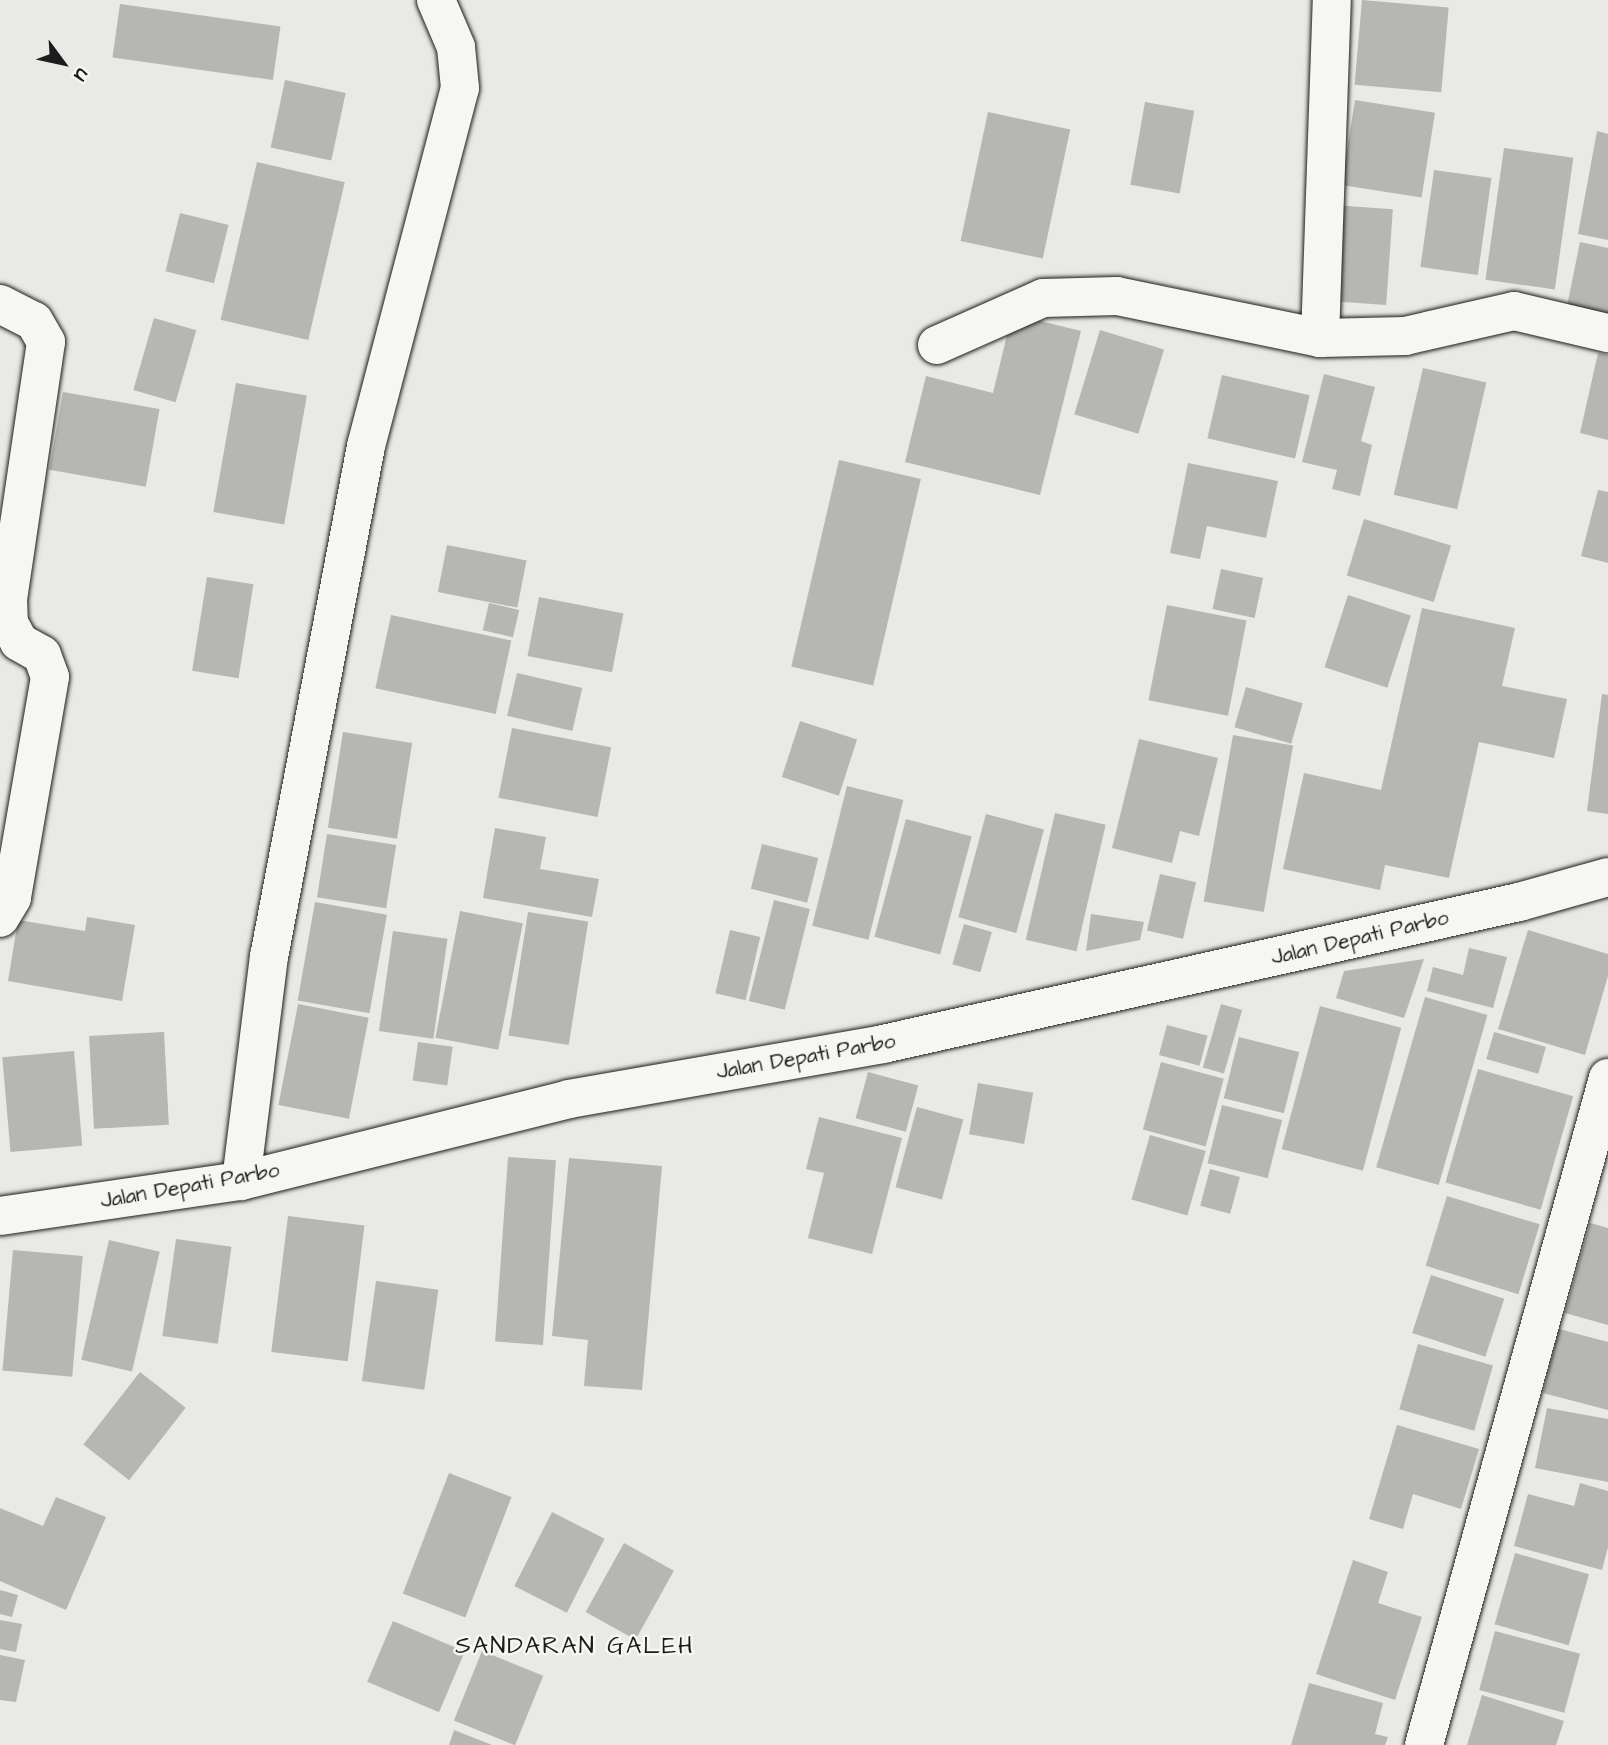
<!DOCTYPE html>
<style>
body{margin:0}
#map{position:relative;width:1608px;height:1745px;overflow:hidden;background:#e9e9e5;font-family:"Architects Daughter",sans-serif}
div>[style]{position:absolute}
.building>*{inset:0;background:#b6b6b3;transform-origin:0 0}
.roads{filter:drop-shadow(0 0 2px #1c1c1c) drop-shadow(0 0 2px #1c1c1c)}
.minor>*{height:38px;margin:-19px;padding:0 19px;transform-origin:19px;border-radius:19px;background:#f6f6f2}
.primary>*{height:38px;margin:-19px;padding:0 19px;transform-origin:19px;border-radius:19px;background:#f6f6f2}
span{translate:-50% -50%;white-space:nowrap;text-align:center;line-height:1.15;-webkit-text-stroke:5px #f6f6f2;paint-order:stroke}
.street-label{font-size:21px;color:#1c1c1c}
.quarter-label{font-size:24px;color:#1c1c1c;letter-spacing:2px}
.north{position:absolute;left:28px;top:28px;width:70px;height:70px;-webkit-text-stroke:5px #f6f6f2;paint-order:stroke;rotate:123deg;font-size:19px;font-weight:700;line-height:28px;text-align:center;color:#1c1c1c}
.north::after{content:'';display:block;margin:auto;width:24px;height:32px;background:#1c1c1c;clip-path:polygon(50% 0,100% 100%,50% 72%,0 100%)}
</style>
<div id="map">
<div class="building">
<div style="left:1362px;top:0;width:87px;height:85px;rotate:5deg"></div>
<div style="left:120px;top:4px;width:162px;height:54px;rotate:8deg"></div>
<div style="left:285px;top:80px;width:62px;height:69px;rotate:12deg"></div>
<div style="left:1355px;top:100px;width:81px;height:86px;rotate:9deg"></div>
<div style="left:1145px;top:102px;width:50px;height:84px;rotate:10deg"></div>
<div style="left:988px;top:112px;width:84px;height:132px;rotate:12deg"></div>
<div style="clip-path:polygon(1597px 131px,1608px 134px,1608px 240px,1578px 234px)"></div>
<div style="left:1504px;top:148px;width:70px;height:133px;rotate:8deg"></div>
<div style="left:257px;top:162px;width:90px;height:162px;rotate:13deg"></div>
<div style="left:1434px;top:170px;width:58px;height:98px;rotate:8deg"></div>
<div style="left:1333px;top:205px;width:60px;height:96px;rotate:4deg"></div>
<div style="left:180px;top:213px;width:50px;height:60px;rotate:14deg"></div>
<div style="clip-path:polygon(1580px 242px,1608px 248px,1608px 319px,1566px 311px)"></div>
<div style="clip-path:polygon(1012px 314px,1081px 331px,1040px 495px,905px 462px,926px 376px,993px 393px)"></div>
<div style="left:154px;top:318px;width:44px;height:75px;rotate:16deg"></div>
<div style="left:1100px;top:330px;width:67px;height:88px;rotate:17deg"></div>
<div style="clip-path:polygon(1598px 353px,1608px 355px,1608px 440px,1580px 433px)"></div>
<div style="left:1423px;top:368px;width:65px;height:130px;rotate:13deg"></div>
<div style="clip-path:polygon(1324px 374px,1375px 387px,1361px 441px,1372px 445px,1360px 496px,1332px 489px,1337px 470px,1302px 462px)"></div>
<div style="left:1222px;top:375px;width:90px;height:65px;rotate:13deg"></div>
<div style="left:236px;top:383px;width:72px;height:131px;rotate:10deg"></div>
<div style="left:63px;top:392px;width:98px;height:79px;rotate:10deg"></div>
<div style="left:839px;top:460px;width:84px;height:212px;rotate:13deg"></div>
<div style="clip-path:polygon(1188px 463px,1278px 481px,1266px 538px,1207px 526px,1200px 559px,1170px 553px)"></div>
<div style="clip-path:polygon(1598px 490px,1608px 492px,1608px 563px,1581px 556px)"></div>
<div style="left:1364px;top:519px;width:91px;height:59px;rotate:17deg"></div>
<div style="left:447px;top:545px;width:81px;height:48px;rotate:11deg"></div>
<div style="left:1221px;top:569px;width:43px;height:41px;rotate:12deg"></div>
<div style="left:207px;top:577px;width:47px;height:95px;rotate:9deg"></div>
<div style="left:1348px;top:595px;width:66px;height:76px;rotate:18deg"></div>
<div style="left:539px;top:597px;width:86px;height:60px;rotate:11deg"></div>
<div style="left:489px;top:603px;width:31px;height:28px;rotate:13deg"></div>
<div style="left:1167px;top:605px;width:81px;height:97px;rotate:11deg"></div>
<div style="clip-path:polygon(1422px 608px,1515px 628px,1502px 686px,1567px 699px,1554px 758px,1479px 742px,1449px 878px,1385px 865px,1380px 890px,1283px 869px,1304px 773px,1381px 790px)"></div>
<div style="left:391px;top:615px;width:123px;height:75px;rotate:12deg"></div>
<div style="left:517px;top:673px;width:67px;height:44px;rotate:13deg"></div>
<div style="left:1246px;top:687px;width:59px;height:42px;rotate:16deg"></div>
<div style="clip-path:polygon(1602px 694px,1608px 695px,1608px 814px,1587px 811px)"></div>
<div style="left:800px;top:721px;width:60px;height:59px;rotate:18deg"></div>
<div style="left:512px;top:728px;width:101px;height:71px;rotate:11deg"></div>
<div style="left:343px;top:732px;width:70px;height:97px;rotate:9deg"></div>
<div style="left:1233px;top:735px;width:61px;height:169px;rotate:10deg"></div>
<div style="clip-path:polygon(1139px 739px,1218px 758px,1199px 836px,1180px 831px,1172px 863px,1112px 848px)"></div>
<div style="left:847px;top:786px;width:58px;height:144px;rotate:14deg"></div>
<div style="left:1055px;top:813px;width:52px;height:130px;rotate:13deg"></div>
<div style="left:986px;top:814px;width:60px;height:107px;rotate:15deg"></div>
<div style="left:906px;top:819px;width:68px;height:122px;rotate:15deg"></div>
<div style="clip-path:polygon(495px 828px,546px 837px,540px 869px,599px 879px,592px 917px,483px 898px)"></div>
<div style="left:327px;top:834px;width:70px;height:64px;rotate:9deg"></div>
<div style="left:762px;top:844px;width:58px;height:46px;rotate:14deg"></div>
<div style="left:1160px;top:874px;width:37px;height:58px;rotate:13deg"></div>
<div style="left:774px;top:900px;width:37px;height:104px;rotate:14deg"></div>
<div style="left:315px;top:902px;width:73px;height:100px;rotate:10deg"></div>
<div style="left:460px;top:911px;width:64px;height:129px;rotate:11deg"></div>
<div style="left:528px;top:912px;width:61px;height:125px;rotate:9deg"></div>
<div style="clip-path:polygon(1091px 914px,1144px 922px,1140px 940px,1086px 951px)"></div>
<div style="clip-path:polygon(87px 917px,135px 925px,122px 1001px,8px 981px,18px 920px,85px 931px)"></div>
<div style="left:964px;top:924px;width:29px;height:42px;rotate:16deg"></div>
<div style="left:730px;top:930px;width:31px;height:65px;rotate:13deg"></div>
<div style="clip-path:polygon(1528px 930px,1608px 954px,1608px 976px,1585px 1055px,1498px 1029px)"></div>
<div style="left:393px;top:931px;width:55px;height:101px;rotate:8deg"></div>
<div style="clip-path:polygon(1469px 948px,1507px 957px,1493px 1008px,1427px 991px,1433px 967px,1463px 975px)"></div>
<div style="clip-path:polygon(1424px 959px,1404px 1018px,1336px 998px,1344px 971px)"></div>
<div style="left:1425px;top:997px;width:65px;height:177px;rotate:16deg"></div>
<div style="left:298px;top:1004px;width:72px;height:103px;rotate:11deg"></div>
<div style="left:1221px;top:1004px;width:22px;height:66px;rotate:16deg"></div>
<div style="left:1320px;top:1006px;width:84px;height:148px;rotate:15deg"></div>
<div style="left:1167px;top:1025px;width:42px;height:31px;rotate:15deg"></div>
<div style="left:164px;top:1032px;width:93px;height:75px;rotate:87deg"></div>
<div style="left:1494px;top:1032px;width:54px;height:28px;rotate:16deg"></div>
<div style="left:1239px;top:1037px;width:62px;height:63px;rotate:14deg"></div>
<div style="left:418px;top:1042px;width:35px;height:39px;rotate:8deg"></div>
<div style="left:74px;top:1051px;width:95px;height:72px;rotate:85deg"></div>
<div style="left:1161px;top:1062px;width:65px;height:70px;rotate:15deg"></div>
<div style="left:1478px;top:1069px;width:99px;height:118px;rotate:16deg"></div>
<div style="left:868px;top:1072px;width:52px;height:48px;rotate:15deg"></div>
<div style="left:978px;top:1083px;width:56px;height:52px;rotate:10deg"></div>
<div style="left:1222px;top:1105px;width:62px;height:60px;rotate:14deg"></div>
<div style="left:917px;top:1107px;width:48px;height:83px;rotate:15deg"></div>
<div style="clip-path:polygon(819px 1117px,902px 1138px,872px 1254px,808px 1238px,824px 1173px,806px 1169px)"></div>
<div style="left:1150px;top:1135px;width:58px;height:67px;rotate:16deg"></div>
<div style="left:508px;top:1157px;width:48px;height:185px;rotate:4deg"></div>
<div style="clip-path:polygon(569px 1158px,662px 1166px,642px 1390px,584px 1386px,588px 1340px,552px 1336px)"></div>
<div style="left:1210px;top:1169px;width:31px;height:38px;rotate:15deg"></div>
<div style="left:1447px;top:1196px;width:97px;height:73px;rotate:17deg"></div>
<div style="left:288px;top:1216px;width:77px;height:137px;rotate:7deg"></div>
<div style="clip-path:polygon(1590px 1223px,1608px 1228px,1608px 1325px,1565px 1313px)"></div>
<div style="left:176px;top:1239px;width:56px;height:98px;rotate:8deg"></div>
<div style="left:109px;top:1240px;width:52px;height:123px;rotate:13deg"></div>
<div style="left:13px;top:1250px;width:70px;height:121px;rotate:5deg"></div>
<div style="left:1431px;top:1275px;width:77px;height:61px;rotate:18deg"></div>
<div style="left:376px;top:1281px;width:63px;height:101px;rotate:8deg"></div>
<div style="clip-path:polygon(1559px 1329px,1608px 1342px,1608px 1410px,1543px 1393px)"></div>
<div style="left:1418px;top:1344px;width:78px;height:68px;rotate:16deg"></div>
<div style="left:140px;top:1372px;width:58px;height:92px;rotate:38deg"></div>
<div style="clip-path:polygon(1547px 1408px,1608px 1419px,1608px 1482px,1535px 1468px)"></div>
<div style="clip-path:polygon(1397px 1425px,1479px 1449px,1461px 1509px,1413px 1494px,1403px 1529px,1369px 1519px)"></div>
<div style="left:449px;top:1473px;width:67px;height:129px;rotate:21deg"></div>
<div style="clip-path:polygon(1580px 1483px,1608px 1491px,1608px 1547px,1602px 1570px,1514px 1546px,1528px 1494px,1574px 1506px)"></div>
<div style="clip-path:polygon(56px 1497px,106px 1517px,66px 1610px,0 1581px,0 1508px,43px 1526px)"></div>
<div style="left:552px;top:1512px;width:59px;height:83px;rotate:27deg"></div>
<div style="left:624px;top:1543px;width:57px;height:79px;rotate:29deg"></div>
<div style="left:1515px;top:1553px;width:77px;height:74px;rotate:16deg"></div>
<div style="clip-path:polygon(1353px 1560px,1388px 1572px,1378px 1603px,1422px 1617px,1395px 1700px,1316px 1674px)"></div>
<div style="clip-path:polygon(0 1590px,18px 1595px,12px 1617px,0 1614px)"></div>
<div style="clip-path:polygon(0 1620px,22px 1624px,16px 1652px,0 1649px)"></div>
<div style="left:393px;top:1621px;width:78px;height:66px;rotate:23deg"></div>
<div style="left:1495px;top:1631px;width:88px;height:61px;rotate:15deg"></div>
<div style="left:482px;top:1651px;width:66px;height:75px;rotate:22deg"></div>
<div style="clip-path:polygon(0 1655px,25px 1660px,16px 1702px,0 1700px)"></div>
<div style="clip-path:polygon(1309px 1683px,1383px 1703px,1375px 1734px,1388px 1737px,1385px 1745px,1291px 1745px)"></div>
<div style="clip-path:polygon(1482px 1695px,1564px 1721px,1556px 1745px,1467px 1745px)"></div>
<div style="clip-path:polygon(454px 1730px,492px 1745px,449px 1745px)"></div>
</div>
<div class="roads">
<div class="minor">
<div style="left:0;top:304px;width:38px;rotate:27deg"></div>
<div style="left:34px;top:321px;width:24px;rotate:60deg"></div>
<div style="left:46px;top:342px;width:259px;rotate:98.4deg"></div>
<div style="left:8px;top:598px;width:25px;rotate:88deg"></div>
<div style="left:9px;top:623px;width:21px;rotate:62deg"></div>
<div style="left:19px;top:642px;width:26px;rotate:29deg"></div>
<div style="left:42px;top:655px;width:23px;rotate:70deg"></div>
<div style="left:50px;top:677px;width:224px;rotate:99.8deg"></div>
<div style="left:12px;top:898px;width:23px;rotate:121deg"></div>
<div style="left:1320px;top:338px;width:338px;rotate:-88deg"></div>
<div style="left:937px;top:345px;width:116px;rotate:-23.9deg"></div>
<div style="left:1043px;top:298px;width:74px;rotate:-1.5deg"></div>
<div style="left:1117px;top:296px;width:207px;rotate:11.7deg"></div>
<div style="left:1320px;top:338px;width:85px;rotate:-1.3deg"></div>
<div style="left:1405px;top:336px;width:112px;rotate:-12.9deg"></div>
<div style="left:1514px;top:311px;width:97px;rotate:13.2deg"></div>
<div style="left:241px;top:1181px;width:226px;rotate:-82.9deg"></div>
<div style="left:269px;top:957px;width:520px;rotate:-79.25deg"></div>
<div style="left:366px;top:446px;width:370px;rotate:-75.3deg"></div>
<div style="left:460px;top:88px;width:41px;rotate:-95.6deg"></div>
<div style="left:456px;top:47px;width:51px;rotate:-113.1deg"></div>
<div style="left:1424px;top:1745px;width:692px;rotate:-74.58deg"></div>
</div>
<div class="primary">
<div style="left:0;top:1216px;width:244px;rotate:-8.3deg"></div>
<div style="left:241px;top:1181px;width:338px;rotate:-14deg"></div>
<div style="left:569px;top:1099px;width:319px;rotate:-9.9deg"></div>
<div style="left:883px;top:1044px;width:652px;rotate:-12.59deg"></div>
<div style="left:1519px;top:902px;width:92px;rotate:-15.7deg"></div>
</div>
</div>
<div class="street-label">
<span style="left:1360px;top:938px;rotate:-13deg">Jalan Depati Parbo</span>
<span style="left:806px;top:1057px;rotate:-10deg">Jalan Depati Parbo</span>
<span style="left:190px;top:1186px;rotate:-10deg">Jalan Depati Parbo</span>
</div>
<div class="quarter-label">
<span style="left:575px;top:1647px">SANDARAN GALEH</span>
</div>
<div class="north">U</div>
</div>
